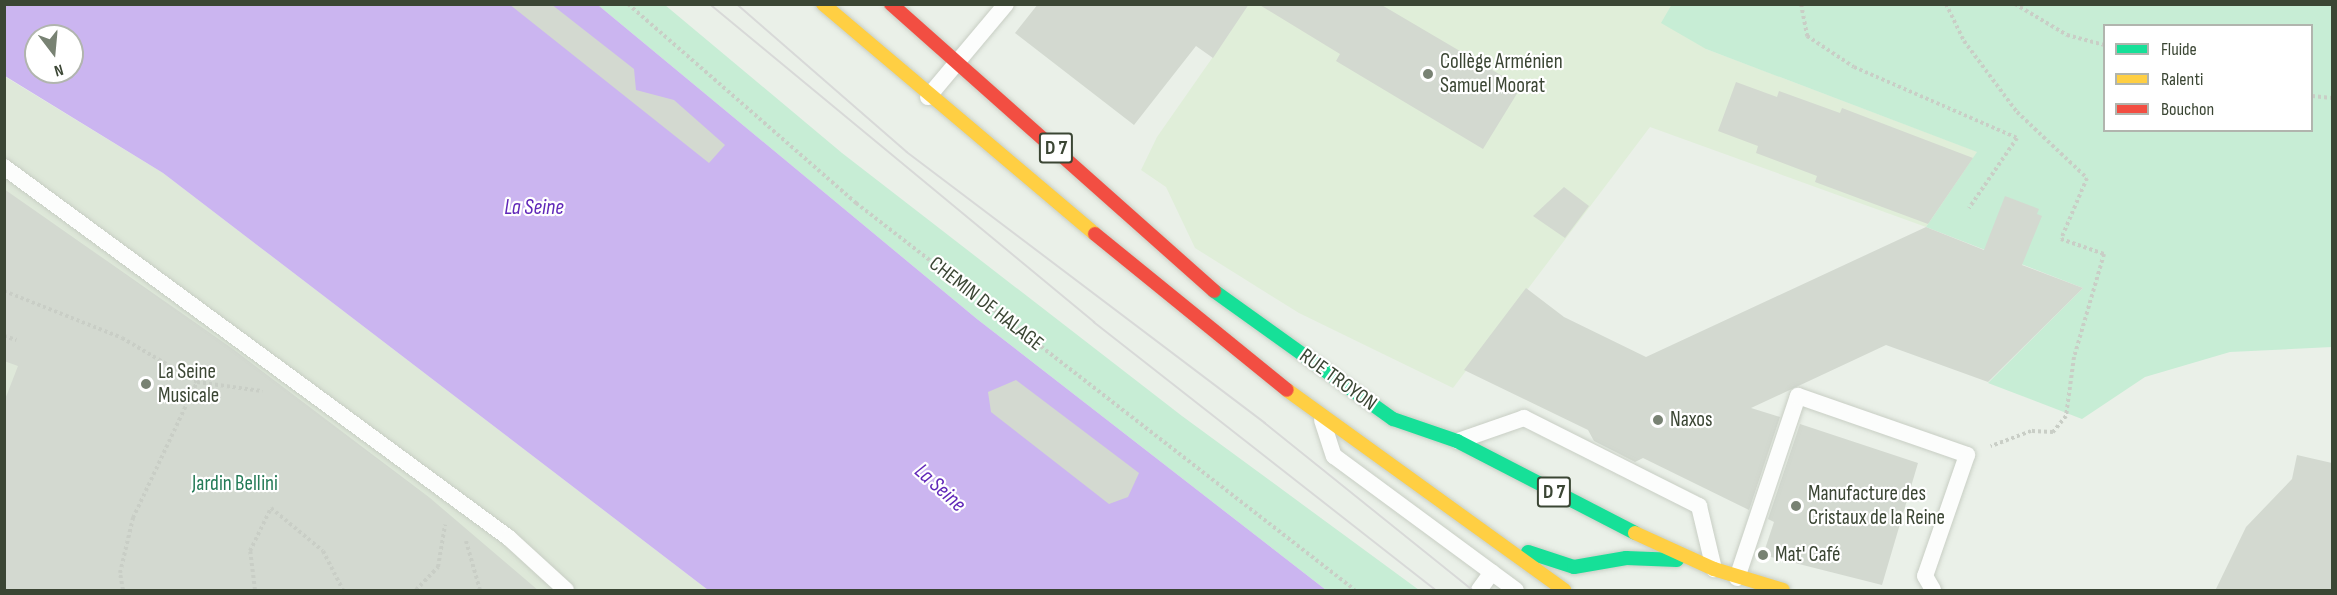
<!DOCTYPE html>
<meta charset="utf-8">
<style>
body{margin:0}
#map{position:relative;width:2337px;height:595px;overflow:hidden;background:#eaf0e8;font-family:"Sofia Sans Condensed",sans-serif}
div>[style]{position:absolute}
.residential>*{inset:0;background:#dee8d9}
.education>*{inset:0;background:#e0eed9}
.green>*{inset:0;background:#c7edd5}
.water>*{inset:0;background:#cbb5f0}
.building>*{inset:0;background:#d3d9d0}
.path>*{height:4px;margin-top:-2px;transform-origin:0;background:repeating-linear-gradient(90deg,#c9cec6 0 3px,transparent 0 6px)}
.roads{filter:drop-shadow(0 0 2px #c8cec4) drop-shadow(0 0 2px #c8cec4)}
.lane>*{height:16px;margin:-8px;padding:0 8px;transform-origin:8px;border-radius:8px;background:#fcfdfc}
.fast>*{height:14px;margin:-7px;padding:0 7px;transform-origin:7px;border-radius:7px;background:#16e098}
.slow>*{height:14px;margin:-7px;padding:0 7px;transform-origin:7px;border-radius:7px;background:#ffcf43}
.jam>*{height:14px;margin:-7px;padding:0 7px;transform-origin:7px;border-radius:7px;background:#f24e42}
.tram>*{height:1.5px;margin:-0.75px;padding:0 0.75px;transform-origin:0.75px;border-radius:0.75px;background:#d8d9d8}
.dots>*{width:16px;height:16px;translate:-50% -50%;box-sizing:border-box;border:3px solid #fff;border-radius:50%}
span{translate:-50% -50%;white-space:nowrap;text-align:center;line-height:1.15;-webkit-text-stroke:4.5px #fff;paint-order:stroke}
.shield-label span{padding:2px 4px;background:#fff;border:2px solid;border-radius:4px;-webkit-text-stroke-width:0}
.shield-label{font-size:20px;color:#3b4634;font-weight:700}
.poi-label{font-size:21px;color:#3b4634}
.left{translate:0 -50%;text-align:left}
.street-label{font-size:21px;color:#3b4634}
.park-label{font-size:21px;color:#247b57}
.water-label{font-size:22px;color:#6027b8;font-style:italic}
.frame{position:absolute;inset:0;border:6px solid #3b4634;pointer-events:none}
.legend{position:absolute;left:2103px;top:24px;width:210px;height:108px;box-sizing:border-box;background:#fff;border:2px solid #b1b5ae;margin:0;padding:8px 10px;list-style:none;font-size:18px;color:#3b4634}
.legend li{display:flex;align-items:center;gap:12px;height:30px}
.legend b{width:30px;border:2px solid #b1b5ae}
.north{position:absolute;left:24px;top:24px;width:60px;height:60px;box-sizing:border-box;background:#fff;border:2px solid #b1b5ae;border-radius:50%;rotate:164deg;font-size:16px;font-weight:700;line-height:24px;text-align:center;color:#3b4634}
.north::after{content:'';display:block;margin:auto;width:21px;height:27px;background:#788273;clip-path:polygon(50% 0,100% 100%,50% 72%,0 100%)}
</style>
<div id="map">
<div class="residential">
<div style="clip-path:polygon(4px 76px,163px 173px,708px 590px,5px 590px)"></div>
</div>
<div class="education">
<div style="clip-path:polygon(1191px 4px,1738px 5px,1706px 49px,1978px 152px,1926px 227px,1650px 127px,1453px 388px,1299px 313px,1195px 248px,1166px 187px,1141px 170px,1157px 137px,1231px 31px)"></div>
</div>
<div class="green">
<div style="clip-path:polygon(evenodd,1672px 4px,2332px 5px,2332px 347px,2230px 352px,2145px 377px,2082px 419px,1988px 383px,2083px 288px,1926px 227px,1977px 152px,1706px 49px,1661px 23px,1672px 4px,2104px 26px,2312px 26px,2312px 130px,2104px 130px,2104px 26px)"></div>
<div style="clip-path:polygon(598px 5px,665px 5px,842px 153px,1182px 416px,1419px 590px,1326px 590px,977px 319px)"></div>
</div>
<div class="water">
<div style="clip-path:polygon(evenodd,4px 5px,598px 5px,977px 319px,1326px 590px,708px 590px,163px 173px,5px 76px,4px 5px,36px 36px,72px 36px,72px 72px,36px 72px,36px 36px)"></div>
</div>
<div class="building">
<div style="clip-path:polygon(509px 4px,551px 4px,634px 69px,636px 90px,674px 100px,725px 145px,709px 163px)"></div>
<div style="clip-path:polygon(1038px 4px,1249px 4px,1213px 58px,1196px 46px,1134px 125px,1015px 33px)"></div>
<div style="clip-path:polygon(1258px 4px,1380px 4px,1521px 87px,1483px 149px,1336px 61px,1340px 54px)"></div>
<div style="clip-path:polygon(1736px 82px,1777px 97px,1779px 91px,1840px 113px,1842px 108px,1973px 158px,1928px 224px,1815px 182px,1817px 176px,1756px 153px,1758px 146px,1718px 131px)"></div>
<div style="clip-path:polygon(1564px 187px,1589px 206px,1565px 238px,1533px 216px)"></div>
<div style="clip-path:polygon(4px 189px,233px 349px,430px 498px,539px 591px,4px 591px,4px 402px,18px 366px,4px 361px)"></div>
<div style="clip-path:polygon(2005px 196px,2039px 209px,2037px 214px,2042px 216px,2022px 265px,2083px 288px,1988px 382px,1886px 345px,1751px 408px,1780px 417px,1749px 510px,1643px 458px,1635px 462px,1594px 441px,1588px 430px,1464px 370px,1526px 288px,1564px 317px,1646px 357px,1926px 227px,1984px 250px)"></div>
<div style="clip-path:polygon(1016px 380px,1139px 473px,1128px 497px,1109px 504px,991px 412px,988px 392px)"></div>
<div style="clip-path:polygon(1800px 424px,1918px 463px,1882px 585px,1763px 555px,1774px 522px,1768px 519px)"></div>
<div style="clip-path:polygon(2297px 455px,2332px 463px,2332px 591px,2215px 591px,2246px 527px,2292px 479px)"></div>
</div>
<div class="path">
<div style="left:628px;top:4px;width:303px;rotate:41.1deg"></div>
<div style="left:856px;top:203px;width:631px;rotate:37.8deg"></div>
<div style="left:1801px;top:4px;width:33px;rotate:79deg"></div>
<div style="left:1807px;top:36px;width:56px;rotate:33.4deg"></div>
<div style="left:1854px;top:67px;width:178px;rotate:23.5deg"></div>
<div style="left:2017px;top:138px;width:85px;rotate:124.4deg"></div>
<div style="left:1946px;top:4px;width:41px;rotate:64.1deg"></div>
<div style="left:1964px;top:41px;width:89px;rotate:53.3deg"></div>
<div style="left:2017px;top:112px;width:96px;rotate:43.3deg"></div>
<div style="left:2087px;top:178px;width:66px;rotate:113.1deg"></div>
<div style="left:2061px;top:239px;width:46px;rotate:19.2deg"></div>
<div style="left:2104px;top:254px;width:107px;rotate:106.2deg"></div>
<div style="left:2074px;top:357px;width:60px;rotate:97.7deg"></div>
<div style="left:2066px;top:416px;width:21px;rotate:129deg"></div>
<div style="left:2053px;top:432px;width:22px;rotate:-177deg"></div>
<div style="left:2031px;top:431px;width:43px;rotate:159.4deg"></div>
<div style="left:2015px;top:4px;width:61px;rotate:30.8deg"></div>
<div style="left:2067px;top:35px;width:38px;rotate:15deg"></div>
<div style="left:2312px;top:96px;width:20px;rotate:6deg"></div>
<div style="left:4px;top:291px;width:127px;rotate:21.7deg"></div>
<div style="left:122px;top:338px;width:87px;rotate:30.4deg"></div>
<div style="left:4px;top:336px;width:13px;rotate:18deg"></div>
<div style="left:466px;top:541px;width:51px;rotate:74.1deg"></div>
<div style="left:123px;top:590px;width:17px;rotate:-100deg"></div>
<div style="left:120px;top:573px;width:57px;rotate:-76.7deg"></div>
<div style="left:133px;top:518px;width:150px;rotate:-64.8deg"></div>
<div style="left:197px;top:382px;width:66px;rotate:7.9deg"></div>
<div style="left:255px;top:590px;width:39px;rotate:-97deg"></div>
<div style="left:250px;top:551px;width:48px;rotate:-64deg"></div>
<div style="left:271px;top:508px;width:67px;rotate:39.6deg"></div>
<div style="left:323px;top:551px;width:44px;rotate:62.9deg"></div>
<div style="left:416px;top:590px;width:32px;rotate:-46deg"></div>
<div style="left:438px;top:567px;width:43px;rotate:-80.5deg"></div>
</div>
<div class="roads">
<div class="lane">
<div style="left:928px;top:97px;width:121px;rotate:-50deg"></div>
<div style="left:4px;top:167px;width:627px;rotate:36.3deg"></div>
<div style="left:509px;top:538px;width:77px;rotate:42.4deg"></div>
<div style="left:1322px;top:420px;width:38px;rotate:72deg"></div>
<div style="left:1334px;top:456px;width:226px;rotate:36.4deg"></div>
<div style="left:1458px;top:441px;width:70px;rotate:-19.2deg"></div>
<div style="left:1524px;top:418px;width:196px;rotate:26.7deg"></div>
<div style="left:1699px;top:506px;width:65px;rotate:76.6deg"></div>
<div style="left:1737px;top:578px;width:192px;rotate:-71.5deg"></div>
<div style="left:1798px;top:396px;width:179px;rotate:19.2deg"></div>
<div style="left:1967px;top:455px;width:128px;rotate:109.1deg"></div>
<div style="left:1925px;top:576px;width:16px;rotate:60deg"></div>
<div style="left:1479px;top:590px;width:22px;rotate:-54deg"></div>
</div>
<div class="fast">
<div style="left:1214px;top:291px;width:220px;rotate:35.6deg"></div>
<div style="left:1393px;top:419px;width:68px;rotate:19deg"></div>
<div style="left:1457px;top:441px;width:200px;rotate:27.3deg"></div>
<div style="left:1528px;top:552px;width:48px;rotate:18.1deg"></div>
<div style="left:1574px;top:567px;width:53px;rotate:-9.8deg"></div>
<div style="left:1626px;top:558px;width:51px;rotate:2.2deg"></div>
</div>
<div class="slow">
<div style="left:823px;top:4px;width:356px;rotate:40.2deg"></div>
<div style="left:1287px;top:390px;width:342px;rotate:35.8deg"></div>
<div style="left:1635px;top:533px;width:87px;rotate:24.5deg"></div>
<div style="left:1714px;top:569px;width:72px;rotate:16.9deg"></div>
</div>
<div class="jam">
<div style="left:891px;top:4px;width:432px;rotate:41.6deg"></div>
<div style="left:1095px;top:234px;width:247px;rotate:39.1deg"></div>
</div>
</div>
<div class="tram">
<div style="left:710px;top:4px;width:499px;rotate:39.6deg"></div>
<div style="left:1094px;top:322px;width:434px;rotate:38.1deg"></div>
<div style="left:737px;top:4px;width:225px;rotate:41deg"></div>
<div style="left:907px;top:152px;width:449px;rotate:37.1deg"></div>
<div style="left:1265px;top:423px;width:267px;rotate:38.8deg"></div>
</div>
<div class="dots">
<div style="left:1428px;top:74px;background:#788273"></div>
<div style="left:146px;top:384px;background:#788273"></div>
<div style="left:1658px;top:420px;background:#788273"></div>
<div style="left:1796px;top:506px;background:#788273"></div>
<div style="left:1763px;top:555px;background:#788273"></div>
</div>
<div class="shield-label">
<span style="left:1056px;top:148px">D 7</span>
<span style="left:1554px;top:492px">D 7</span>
</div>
<div class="poi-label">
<span class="left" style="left:1440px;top:74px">Collège Arménien<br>Samuel Moorat</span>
<span class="left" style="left:158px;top:384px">La Seine<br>Musicale</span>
<span class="left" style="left:1670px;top:420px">Naxos</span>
<span class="left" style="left:1808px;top:506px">Manufacture des<br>Cristaux de la Reine</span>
<span class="left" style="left:1775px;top:555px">Mat' Café</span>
</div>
<div class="street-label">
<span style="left:986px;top:304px;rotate:38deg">CHEMIN DE HALAGE</span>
<span style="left:1338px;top:380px;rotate:36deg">RUE TROYON</span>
</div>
<div class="park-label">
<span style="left:235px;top:484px">Jardin Bellini</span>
</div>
<div class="water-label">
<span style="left:534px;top:208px">La Seine</span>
<span style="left:940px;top:488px;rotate:42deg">La Seine</span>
</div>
<div class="frame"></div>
<ul class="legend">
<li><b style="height:8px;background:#16e098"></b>Fluide</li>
<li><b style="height:8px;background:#ffcf43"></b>Ralenti</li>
<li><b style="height:8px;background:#f24e42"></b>Bouchon</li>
</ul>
<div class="north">N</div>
</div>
